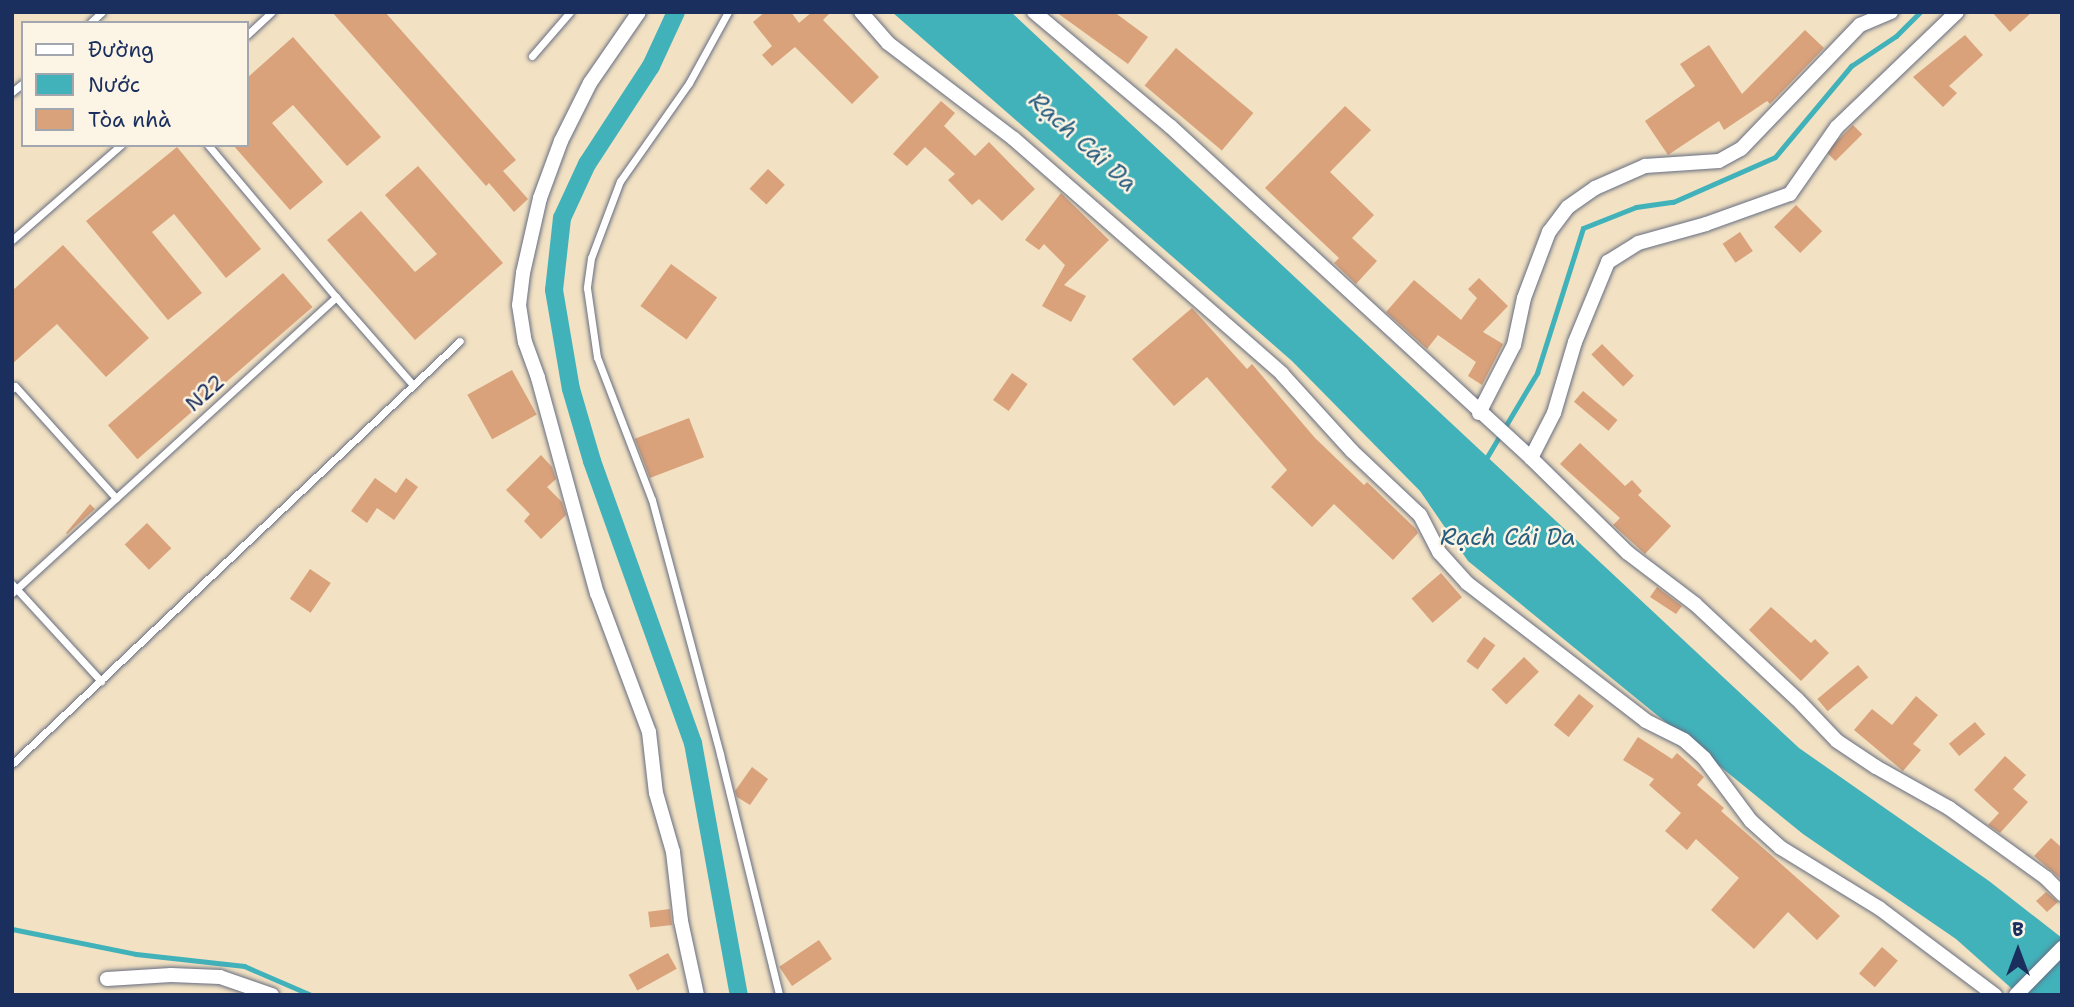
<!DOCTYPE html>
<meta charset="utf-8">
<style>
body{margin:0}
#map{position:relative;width:2074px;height:1007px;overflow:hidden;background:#f2e1c2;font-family:"Shantell Sans",sans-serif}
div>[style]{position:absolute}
.water>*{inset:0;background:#41b2ba}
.stream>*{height:5px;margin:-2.5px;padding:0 2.5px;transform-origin:2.5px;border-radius:2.5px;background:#41b2ba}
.canal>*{height:18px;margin:-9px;padding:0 9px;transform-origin:9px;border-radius:9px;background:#41b2ba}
.building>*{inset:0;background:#d9a27b;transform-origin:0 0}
.roads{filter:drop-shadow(0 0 2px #666d81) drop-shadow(0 0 2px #666d81)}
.service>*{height:7px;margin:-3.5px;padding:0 3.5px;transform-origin:3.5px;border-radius:3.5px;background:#fff}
.minor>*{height:14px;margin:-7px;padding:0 7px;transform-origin:7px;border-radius:7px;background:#fff}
span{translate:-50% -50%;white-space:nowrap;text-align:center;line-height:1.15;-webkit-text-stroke:5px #fcf5e5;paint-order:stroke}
.street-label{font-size:21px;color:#1b2f5e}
.water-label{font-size:23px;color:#285d7e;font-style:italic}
.frame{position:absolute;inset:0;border:14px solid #1b2f5e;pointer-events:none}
.legend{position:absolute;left:21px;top:21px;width:228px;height:126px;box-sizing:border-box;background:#fcf5e5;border:2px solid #a2a6af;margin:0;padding:9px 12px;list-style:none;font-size:21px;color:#1b2f5e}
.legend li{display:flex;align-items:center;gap:14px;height:35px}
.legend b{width:35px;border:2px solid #a2a6af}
.north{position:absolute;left:1983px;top:916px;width:70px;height:70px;-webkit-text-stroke:5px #fcf5e5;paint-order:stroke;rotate:0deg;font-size:19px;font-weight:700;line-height:28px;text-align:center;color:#1b2f5e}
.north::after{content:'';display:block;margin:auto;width:24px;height:32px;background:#1b2f5e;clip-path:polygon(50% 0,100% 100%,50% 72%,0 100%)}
</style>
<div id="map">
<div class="water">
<div style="clip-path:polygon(892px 12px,1011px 12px,1799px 748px,1989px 881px,2062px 938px,2062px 995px,2019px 995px,1956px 939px,1803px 834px,1468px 561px,1420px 491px,1292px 361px)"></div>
</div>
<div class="stream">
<div style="left:1484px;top:462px;width:104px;rotate:-59.2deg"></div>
<div style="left:1537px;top:373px;width:152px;rotate:-72.4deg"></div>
<div style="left:1583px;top:228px;width:57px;rotate:-21.6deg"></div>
<div style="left:1636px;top:207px;width:37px;rotate:-8deg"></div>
<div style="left:1673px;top:202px;width:111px;rotate:-23.8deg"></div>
<div style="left:1775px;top:157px;width:119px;rotate:-50.1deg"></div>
<div style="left:1851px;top:66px;width:54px;rotate:-33.7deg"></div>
<div style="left:1896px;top:36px;width:34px;rotate:-45deg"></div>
<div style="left:12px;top:929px;width:126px;rotate:11.4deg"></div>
<div style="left:136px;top:954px;width:109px;rotate:6.3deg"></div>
<div style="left:244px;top:966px;width:73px;rotate:23.4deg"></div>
</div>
<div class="canal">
<div style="left:676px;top:12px;width:60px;rotate:114.8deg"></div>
<div style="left:651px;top:66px;width:117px;rotate:123.1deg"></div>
<div style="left:587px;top:164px;width:60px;rotate:114.8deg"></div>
<div style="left:562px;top:218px;width:72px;rotate:96.3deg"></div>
<div style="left:554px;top:290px;width:100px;rotate:80.3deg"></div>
<div style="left:571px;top:389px;width:75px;rotate:73.7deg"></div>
<div style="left:592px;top:461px;width:300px;rotate:70.3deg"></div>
<div style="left:693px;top:743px;width:256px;rotate:79.7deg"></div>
</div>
<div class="building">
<div style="clip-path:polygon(332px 12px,385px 12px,516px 160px,503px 171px,528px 199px,514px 212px,489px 183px,486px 186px)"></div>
<div style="clip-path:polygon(765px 12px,791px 12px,799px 23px,812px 12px,831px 12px,823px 20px,879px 77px,852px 104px,795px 47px,772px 66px,762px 55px,772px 46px,753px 22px)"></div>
<div style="clip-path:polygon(1056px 12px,1114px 12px,1148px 37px,1128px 64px)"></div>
<div style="clip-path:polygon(1992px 12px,2032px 12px,2010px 32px)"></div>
<div style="clip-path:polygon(1805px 30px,1824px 48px,1770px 104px,1767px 101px,1724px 130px,1719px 121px,1668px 155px,1645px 121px,1695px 86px,1680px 64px,1709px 45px,1742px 94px)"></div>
<div style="clip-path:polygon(1965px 35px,1983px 55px,1949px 86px,1957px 93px,1943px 107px,1913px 77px)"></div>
<div style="clip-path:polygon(293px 37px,381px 137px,347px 166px,293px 105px,272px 123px,323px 182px,290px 210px,233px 145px,247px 145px,247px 78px)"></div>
<div style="left:1176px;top:48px;width:101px;height:49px;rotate:40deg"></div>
<div style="clip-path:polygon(941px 101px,955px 113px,944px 126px,975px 156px,989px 142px,1035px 189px,1002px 221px,979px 199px,972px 205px,948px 180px,955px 174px,925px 147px,907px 166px,893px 154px)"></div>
<div style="clip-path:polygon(1345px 106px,1371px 130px,1330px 172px,1374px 215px,1352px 238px,1377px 261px,1356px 284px,1334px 263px,1339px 258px,1265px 188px)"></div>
<div style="left:1853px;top:125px;width:13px;height:38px;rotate:45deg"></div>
<div style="clip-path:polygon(177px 147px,261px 249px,226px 278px,174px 214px,152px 232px,202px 293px,168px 320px,86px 221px)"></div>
<div style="clip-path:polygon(418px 166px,503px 263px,415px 340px,327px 240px,361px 211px,415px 272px,437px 254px,385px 195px)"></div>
<div style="left:768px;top:169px;width:23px;height:27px;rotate:43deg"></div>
<div style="clip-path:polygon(1061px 193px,1109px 240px,1064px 285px,1086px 296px,1071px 322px,1042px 306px,1065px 265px,1044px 244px,1039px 250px,1025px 240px)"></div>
<div style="left:1796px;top:205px;width:37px;height:31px;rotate:45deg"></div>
<div style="left:1740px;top:232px;width:23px;height:21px;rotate:56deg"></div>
<div style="clip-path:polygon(63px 245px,149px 338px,106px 377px,57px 324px,12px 364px,12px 291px)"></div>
<div style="left:671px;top:264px;width:57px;height:52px;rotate:36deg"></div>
<div style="left:283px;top:273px;width:45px;height:232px;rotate:49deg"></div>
<div style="clip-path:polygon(1479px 278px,1508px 306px,1483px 332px,1503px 344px,1482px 385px,1468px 376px,1476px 362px,1438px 335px,1427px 349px,1386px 312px,1414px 280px,1461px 320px,1477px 298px,1468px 289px)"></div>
<div style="clip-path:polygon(1192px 308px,1247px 369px,1252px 364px,1315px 438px,1364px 485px,1367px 482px,1416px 529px,1418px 533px,1393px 560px,1334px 504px,1312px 527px,1271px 487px,1287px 470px,1207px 377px,1174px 406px,1132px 359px)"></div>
<div style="left:1602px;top:344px;width:45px;height:15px;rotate:45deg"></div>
<div style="left:512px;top:370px;width:51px;height:51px;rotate:61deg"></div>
<div style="left:1012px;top:373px;width:19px;height:33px;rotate:35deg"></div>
<div style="left:1583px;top:391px;width:45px;height:14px;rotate:40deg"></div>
<div style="left:689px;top:418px;width:42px;height:58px;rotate:69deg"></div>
<div style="clip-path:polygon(1580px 443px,1625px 486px,1632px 480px,1642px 491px,1638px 495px,1671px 526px,1645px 554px,1613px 525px,1620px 518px,1560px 464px)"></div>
<div style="clip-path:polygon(541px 455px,552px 467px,556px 479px,547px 487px,562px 502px,566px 515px,541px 539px,524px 521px,530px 514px,506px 490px)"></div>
<div style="clip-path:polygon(375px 478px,396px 493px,406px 478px,418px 487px,394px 520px,377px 508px,367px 523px,351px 511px)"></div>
<div style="clip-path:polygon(90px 504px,95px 509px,67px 534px,66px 533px)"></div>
<div style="left:147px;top:523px;width:35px;height:31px;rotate:46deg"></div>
<div style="left:310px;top:569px;width:25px;height:36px;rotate:34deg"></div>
<div style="left:1441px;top:573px;width:32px;height:39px;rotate:49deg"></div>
<div style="clip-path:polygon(1657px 587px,1682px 606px,1676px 614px,1650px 597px)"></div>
<div style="clip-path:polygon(1771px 607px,1811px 643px,1815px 639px,1829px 653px,1801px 681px,1749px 630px)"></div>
<div style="left:1484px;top:637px;width:14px;height:30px;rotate:36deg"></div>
<div style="left:1524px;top:657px;width:21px;height:46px;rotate:45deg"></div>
<div style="left:1858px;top:665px;width:16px;height:53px;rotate:50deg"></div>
<div style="left:1579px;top:694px;width:19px;height:40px;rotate:39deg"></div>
<div style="clip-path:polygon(1916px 696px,1938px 715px,1913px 744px,1921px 750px,1903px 771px,1854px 730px,1872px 709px,1892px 725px)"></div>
<div style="left:1975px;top:722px;width:16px;height:34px;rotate:50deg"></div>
<div style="clip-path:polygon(1638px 737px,1672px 759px,1677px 753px,1704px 777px,1697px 785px,1724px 808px,1721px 811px,1840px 916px,1817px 940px,1788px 912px,1754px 949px,1711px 910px,1739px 878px,1696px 839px,1687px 850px,1665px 831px,1681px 813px,1649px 785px,1654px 779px,1623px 760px)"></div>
<div style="clip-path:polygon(2005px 756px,2026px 775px,2013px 789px,2028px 802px,2000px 833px,1988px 825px,1999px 813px,1974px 790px)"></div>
<div style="clip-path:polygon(752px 767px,768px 779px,750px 805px,737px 797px,735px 791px)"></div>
<div style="clip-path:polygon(2051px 838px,2062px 848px,2062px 880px,2034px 856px)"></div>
<div style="clip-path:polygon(2046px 892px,2058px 902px,2047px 912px,2036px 901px)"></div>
<div style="left:670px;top:909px;width:16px;height:22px;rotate:83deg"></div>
<div style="left:819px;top:940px;width:23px;height:48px;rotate:56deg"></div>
<div style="left:1882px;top:947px;width:21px;height:35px;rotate:41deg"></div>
<div style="left:668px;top:953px;width:18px;height:45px;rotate:61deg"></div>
</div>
<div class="roads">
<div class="service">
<div style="left:728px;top:12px;width:81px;rotate:118.8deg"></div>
<div style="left:689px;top:83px;width:120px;rotate:125.1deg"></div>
<div style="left:620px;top:181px;width:82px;rotate:110.6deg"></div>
<div style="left:591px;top:258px;width:30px;rotate:98deg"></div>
<div style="left:587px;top:288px;width:70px;rotate:81.8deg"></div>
<div style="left:597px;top:357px;width:153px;rotate:69deg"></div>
<div style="left:652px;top:500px;width:263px;rotate:75deg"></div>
<div style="left:720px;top:754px;width:248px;rotate:76.2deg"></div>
<div style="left:90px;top:23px;width:16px;rotate:-43deg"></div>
<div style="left:247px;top:35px;width:34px;rotate:-43deg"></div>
<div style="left:532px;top:56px;width:58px;rotate:-49.2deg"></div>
<div style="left:12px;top:92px;width:14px;rotate:-39deg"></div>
<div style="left:208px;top:145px;width:199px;rotate:49.9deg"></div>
<div style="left:12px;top:240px;width:145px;rotate:-41.1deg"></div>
<div style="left:12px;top:389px;width:4px;rotate:-45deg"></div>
<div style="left:15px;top:386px;width:151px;rotate:48deg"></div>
<div style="left:12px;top:584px;width:132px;rotate:47.5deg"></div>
<div style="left:12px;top:593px;width:439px;rotate:-42.4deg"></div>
<div style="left:336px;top:297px;width:117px;rotate:48.8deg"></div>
<div style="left:12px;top:764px;width:616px;rotate:-43.36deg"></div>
</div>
<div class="minor">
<div style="left:639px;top:12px;width:86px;rotate:124.6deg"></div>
<div style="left:590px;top:83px;width:65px;rotate:116.6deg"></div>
<div style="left:561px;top:141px;width:61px;rotate:110.2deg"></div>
<div style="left:540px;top:198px;width:77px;rotate:102.8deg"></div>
<div style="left:523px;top:273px;width:32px;rotate:97deg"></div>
<div style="left:519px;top:305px;width:37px;rotate:81deg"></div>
<div style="left:525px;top:342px;width:38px;rotate:70deg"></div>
<div style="left:538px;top:378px;width:223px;rotate:74.7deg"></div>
<div style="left:597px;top:593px;width:148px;rotate:69.5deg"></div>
<div style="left:649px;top:732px;width:61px;rotate:83.5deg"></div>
<div style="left:656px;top:793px;width:61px;rotate:73.9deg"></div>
<div style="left:673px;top:852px;width:69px;rotate:83.4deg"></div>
<div style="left:681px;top:921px;width:76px;rotate:77.8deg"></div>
<div style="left:861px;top:12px;width:41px;rotate:48.9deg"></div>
<div style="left:888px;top:43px;width:158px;rotate:37.3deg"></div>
<div style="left:1014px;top:139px;width:356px;rotate:41.2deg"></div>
<div style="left:1282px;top:374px;width:104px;rotate:47.7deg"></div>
<div style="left:1352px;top:451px;width:93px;rotate:43.3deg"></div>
<div style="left:1420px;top:515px;width:42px;rotate:62.8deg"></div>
<div style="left:1439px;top:552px;width:42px;rotate:47.9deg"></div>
<div style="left:1467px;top:583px;width:226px;rotate:37.6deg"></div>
<div style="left:1646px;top:721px;width:42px;rotate:26.6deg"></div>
<div style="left:1684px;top:740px;width:27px;rotate:42deg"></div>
<div style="left:1704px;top:758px;width:79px;rotate:53.3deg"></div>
<div style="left:1751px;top:821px;width:40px;rotate:42deg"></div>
<div style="left:1781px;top:848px;width:115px;rotate:31.5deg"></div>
<div style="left:1879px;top:908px;width:145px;rotate:36.9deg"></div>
<div style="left:1034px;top:12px;width:177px;rotate:40deg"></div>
<div style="left:1170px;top:126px;width:490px;rotate:42.6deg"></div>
<div style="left:1531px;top:458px;width:136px;rotate:44.4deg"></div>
<div style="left:1628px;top:553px;width:84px;rotate:37.3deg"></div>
<div style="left:1695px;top:604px;width:139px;rotate:43deg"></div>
<div style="left:1797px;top:699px;width:58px;rotate:46.4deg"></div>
<div style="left:1837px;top:741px;width:47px;rotate:33.7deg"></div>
<div style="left:1876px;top:767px;width:84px;rotate:29.3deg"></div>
<div style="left:1949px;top:808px;width:120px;rotate:35.8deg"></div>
<div style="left:2046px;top:878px;width:23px;rotate:45deg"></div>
<div style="left:1479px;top:413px;width:76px;rotate:-62.8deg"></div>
<div style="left:1514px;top:345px;width:48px;rotate:-78deg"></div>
<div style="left:1524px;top:298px;width:71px;rotate:-69.3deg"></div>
<div style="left:1549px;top:232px;width:31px;rotate:-53deg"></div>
<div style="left:1568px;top:207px;width:33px;rotate:-35deg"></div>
<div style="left:1595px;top:188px;width:55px;rotate:-23.7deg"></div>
<div style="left:1645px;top:166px;width:74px;rotate:-3.9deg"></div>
<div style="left:1719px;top:161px;width:25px;rotate:-29deg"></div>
<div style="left:1741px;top:149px;width:172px;rotate:-46.2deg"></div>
<div style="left:1860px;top:25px;width:34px;rotate:-23deg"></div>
<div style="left:1531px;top:458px;width:51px;rotate:-62.9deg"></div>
<div style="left:1554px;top:413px;width:74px;rotate:-73.5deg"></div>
<div style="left:1575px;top:342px;width:87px;rotate:-67.6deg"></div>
<div style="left:1608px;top:262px;width:36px;rotate:-32deg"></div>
<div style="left:1638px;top:243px;width:71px;rotate:-15.6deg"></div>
<div style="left:1706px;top:224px;width:89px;rotate:-19.7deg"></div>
<div style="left:1790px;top:194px;width:82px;rotate:-55deg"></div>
<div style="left:1837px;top:127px;width:166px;rotate:-43.8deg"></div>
<div style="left:107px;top:979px;width:64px;rotate:-3.6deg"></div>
<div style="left:171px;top:975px;width:49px;rotate:2.3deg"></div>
<div style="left:220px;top:977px;width:55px;rotate:19.1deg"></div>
<div style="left:2016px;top:995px;width:66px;rotate:-45.6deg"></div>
</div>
</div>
<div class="street-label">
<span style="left:205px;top:393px;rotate:-42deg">N22</span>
</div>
<div class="water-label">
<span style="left:1083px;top:142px;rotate:42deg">Rạch Cái Da</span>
<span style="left:1508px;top:537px">Rạch Cái Da</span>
</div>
<div class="frame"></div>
<ul class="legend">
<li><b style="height:9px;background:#fff"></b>Đường</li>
<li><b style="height:19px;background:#41b2ba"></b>Nước</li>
<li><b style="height:19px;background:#d9a27b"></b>Tòa nhà</li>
</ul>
<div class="north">B</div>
</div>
